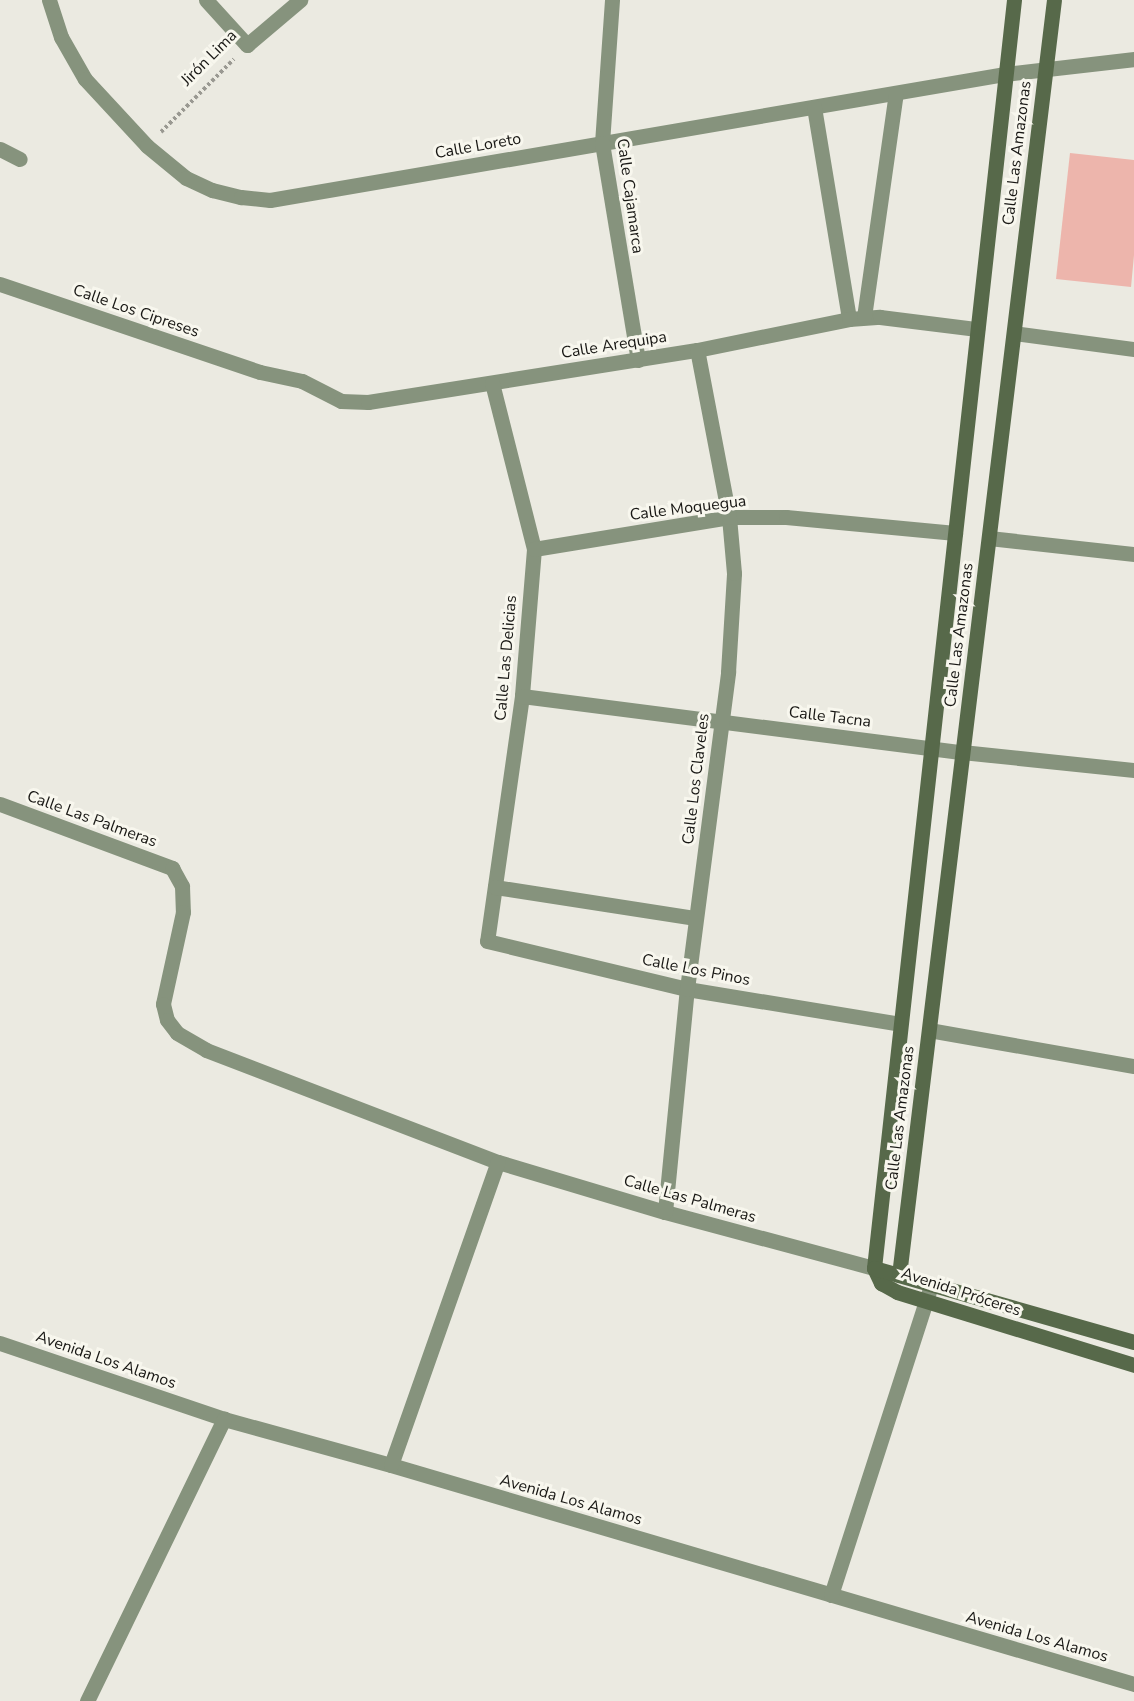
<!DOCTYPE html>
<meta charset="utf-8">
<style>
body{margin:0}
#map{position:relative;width:1134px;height:1701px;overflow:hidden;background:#ebeae1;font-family:"Nunito Sans",sans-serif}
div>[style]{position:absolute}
.green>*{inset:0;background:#edb5ac}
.path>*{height:4px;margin-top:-2px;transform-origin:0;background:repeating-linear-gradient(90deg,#9a9992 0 3px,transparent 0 6px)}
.street>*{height:15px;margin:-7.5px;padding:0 7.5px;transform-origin:7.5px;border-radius:7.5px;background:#86937d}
.secondary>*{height:15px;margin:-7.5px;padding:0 7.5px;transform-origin:7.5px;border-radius:7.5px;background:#57694a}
span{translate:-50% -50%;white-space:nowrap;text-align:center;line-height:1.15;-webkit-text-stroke:6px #f8f7ee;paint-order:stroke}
.street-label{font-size:16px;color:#181714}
</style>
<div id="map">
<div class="green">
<div style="clip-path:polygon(1070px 153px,1134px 160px,1134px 255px,1131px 287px,1056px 279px)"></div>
</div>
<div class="path">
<div style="left:161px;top:132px;width:103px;rotate:-45deg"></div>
</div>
<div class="street">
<div style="left:49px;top:0;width:39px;rotate:72deg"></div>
<div style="left:61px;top:37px;width:48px;rotate:60.3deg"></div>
<div style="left:85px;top:79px;width:91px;rotate:47.2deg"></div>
<div style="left:147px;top:146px;width:50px;rotate:39.4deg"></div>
<div style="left:186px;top:178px;width:29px;rotate:25deg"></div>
<div style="left:212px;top:190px;width:30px;rotate:14deg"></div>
<div style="left:241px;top:197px;width:29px;rotate:6deg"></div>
<div style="left:270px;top:200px;width:746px;rotate:-9.73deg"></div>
<div style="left:1005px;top:74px;width:130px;rotate:-6.6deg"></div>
<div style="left:206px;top:0;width:61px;rotate:47.7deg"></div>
<div style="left:247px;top:45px;width:70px;rotate:-40.3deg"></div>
<div style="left:612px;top:0;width:143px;rotate:94deg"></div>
<div style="left:602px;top:143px;width:220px;rotate:80.6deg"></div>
<div style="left:814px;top:107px;width:215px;rotate:80.6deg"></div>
<div style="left:0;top:149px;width:22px;rotate:27deg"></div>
<div style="left:0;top:284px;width:274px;rotate:18.7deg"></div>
<div style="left:260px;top:372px;width:43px;rotate:12.1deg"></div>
<div style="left:302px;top:381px;width:44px;rotate:27.1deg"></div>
<div style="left:341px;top:401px;width:27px;rotate:2deg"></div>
<div style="left:368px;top:402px;width:333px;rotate:-9deg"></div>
<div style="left:697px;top:350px;width:155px;rotate:-11.5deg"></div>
<div style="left:849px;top:319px;width:31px;rotate:-4deg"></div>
<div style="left:880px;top:317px;width:98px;rotate:7.1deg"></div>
<div style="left:864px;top:317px;width:226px;rotate:-81.9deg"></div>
<div style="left:1014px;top:333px;width:121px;rotate:7.6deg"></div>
<div style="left:492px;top:383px;width:171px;rotate:75.8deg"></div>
<div style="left:534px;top:549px;width:147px;rotate:94.7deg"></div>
<div style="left:522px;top:696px;width:247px;rotate:98.1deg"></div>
<div style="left:487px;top:941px;width:206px;rotate:13.5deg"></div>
<div style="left:687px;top:989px;width:216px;rotate:9.3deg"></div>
<div style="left:989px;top:538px;width:146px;rotate:6.3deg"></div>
<div style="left:534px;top:549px;width:198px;rotate:-9.3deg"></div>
<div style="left:729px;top:517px;width:57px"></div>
<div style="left:786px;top:517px;width:170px;rotate:5.4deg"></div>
<div style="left:522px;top:696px;width:444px;rotate:7.3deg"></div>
<div style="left:962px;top:752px;width:173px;rotate:6deg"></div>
<div style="left:0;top:804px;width:184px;rotate:20.4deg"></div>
<div style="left:172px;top:868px;width:21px;rotate:61deg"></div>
<div style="left:182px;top:886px;width:26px;rotate:88deg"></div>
<div style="left:183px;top:912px;width:94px;rotate:102.3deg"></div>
<div style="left:163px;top:1004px;width:16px;rotate:76deg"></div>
<div style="left:167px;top:1020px;width:16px;rotate:52deg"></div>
<div style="left:177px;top:1033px;width:34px;rotate:30deg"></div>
<div style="left:206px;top:1050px;width:313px;rotate:21deg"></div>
<div style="left:498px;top:1162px;width:174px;rotate:16.7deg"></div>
<div style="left:665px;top:1212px;width:216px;rotate:15deg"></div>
<div style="left:495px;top:887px;width:203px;rotate:8.8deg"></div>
<div style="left:929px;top:1030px;width:208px;rotate:10deg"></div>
<div style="left:665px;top:1212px;width:224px;rotate:-84.4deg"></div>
<div style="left:687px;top:989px;width:320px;rotate:-82.6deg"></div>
<div style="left:728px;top:672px;width:99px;rotate:-86.5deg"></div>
<div style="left:734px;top:573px;width:56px;rotate:-95.1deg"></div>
<div style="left:729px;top:517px;width:170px;rotate:-100.8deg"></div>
<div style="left:0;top:1343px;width:237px;rotate:18.7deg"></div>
<div style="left:224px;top:1419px;width:173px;rotate:15.4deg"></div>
<div style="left:391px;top:1465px;width:775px;rotate:16.42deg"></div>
<div style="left:391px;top:1465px;width:321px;rotate:-70.6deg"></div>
<div style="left:831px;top:1595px;width:326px;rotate:-72.1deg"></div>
<div style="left:87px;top:1701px;width:314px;rotate:-64.1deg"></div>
</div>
<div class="secondary">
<div style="left:874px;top:1268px;width:1276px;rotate:-83.7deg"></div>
<div style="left:874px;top:1268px;width:17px;rotate:65deg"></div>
<div style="left:881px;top:1283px;width:18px;rotate:29deg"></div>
<div style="left:897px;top:1292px;width:248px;rotate:17.1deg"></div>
<div style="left:874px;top:1268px;width:270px;rotate:15.9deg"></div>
<div style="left:899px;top:1275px;width:1284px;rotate:-83.07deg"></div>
</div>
<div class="street-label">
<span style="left:209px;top:58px;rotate:-45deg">Jirón Lima</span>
<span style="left:478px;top:146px;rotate:-10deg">Calle Loreto</span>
<span style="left:1017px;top:153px;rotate:-83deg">Calle Las Amazonas</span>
<span style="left:630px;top:196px;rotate:82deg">Calle Cajamarca</span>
<span style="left:136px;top:311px;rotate:19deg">Calle Los Cipreses</span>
<span style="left:614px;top:345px;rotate:-9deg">Calle Arequipa</span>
<span style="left:688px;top:508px;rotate:-7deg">Calle Moquegua</span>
<span style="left:959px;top:635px;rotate:-83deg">Calle Las Amazonas</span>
<span style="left:506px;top:658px;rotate:-85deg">Calle Las Delicias</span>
<span style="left:830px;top:717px;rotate:7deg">Calle Tacna</span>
<span style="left:696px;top:779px;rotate:-83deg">Calle Los Claveles</span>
<span style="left:92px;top:819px;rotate:20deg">Calle Las Palmeras</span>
<span style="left:696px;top:970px;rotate:11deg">Calle Los Pinos</span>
<span style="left:900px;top:1118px;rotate:-83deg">Calle Las Amazonas</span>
<span style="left:690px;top:1199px;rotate:16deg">Calle Las Palmeras</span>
<span style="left:961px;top:1292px;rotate:18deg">Avenida Próceres</span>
<span style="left:106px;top:1360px;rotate:19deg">Avenida Los Alamos</span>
<span style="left:571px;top:1500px;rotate:16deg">Avenida Los Alamos</span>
<span style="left:1037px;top:1637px;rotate:16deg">Avenida Los Alamos</span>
</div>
</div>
